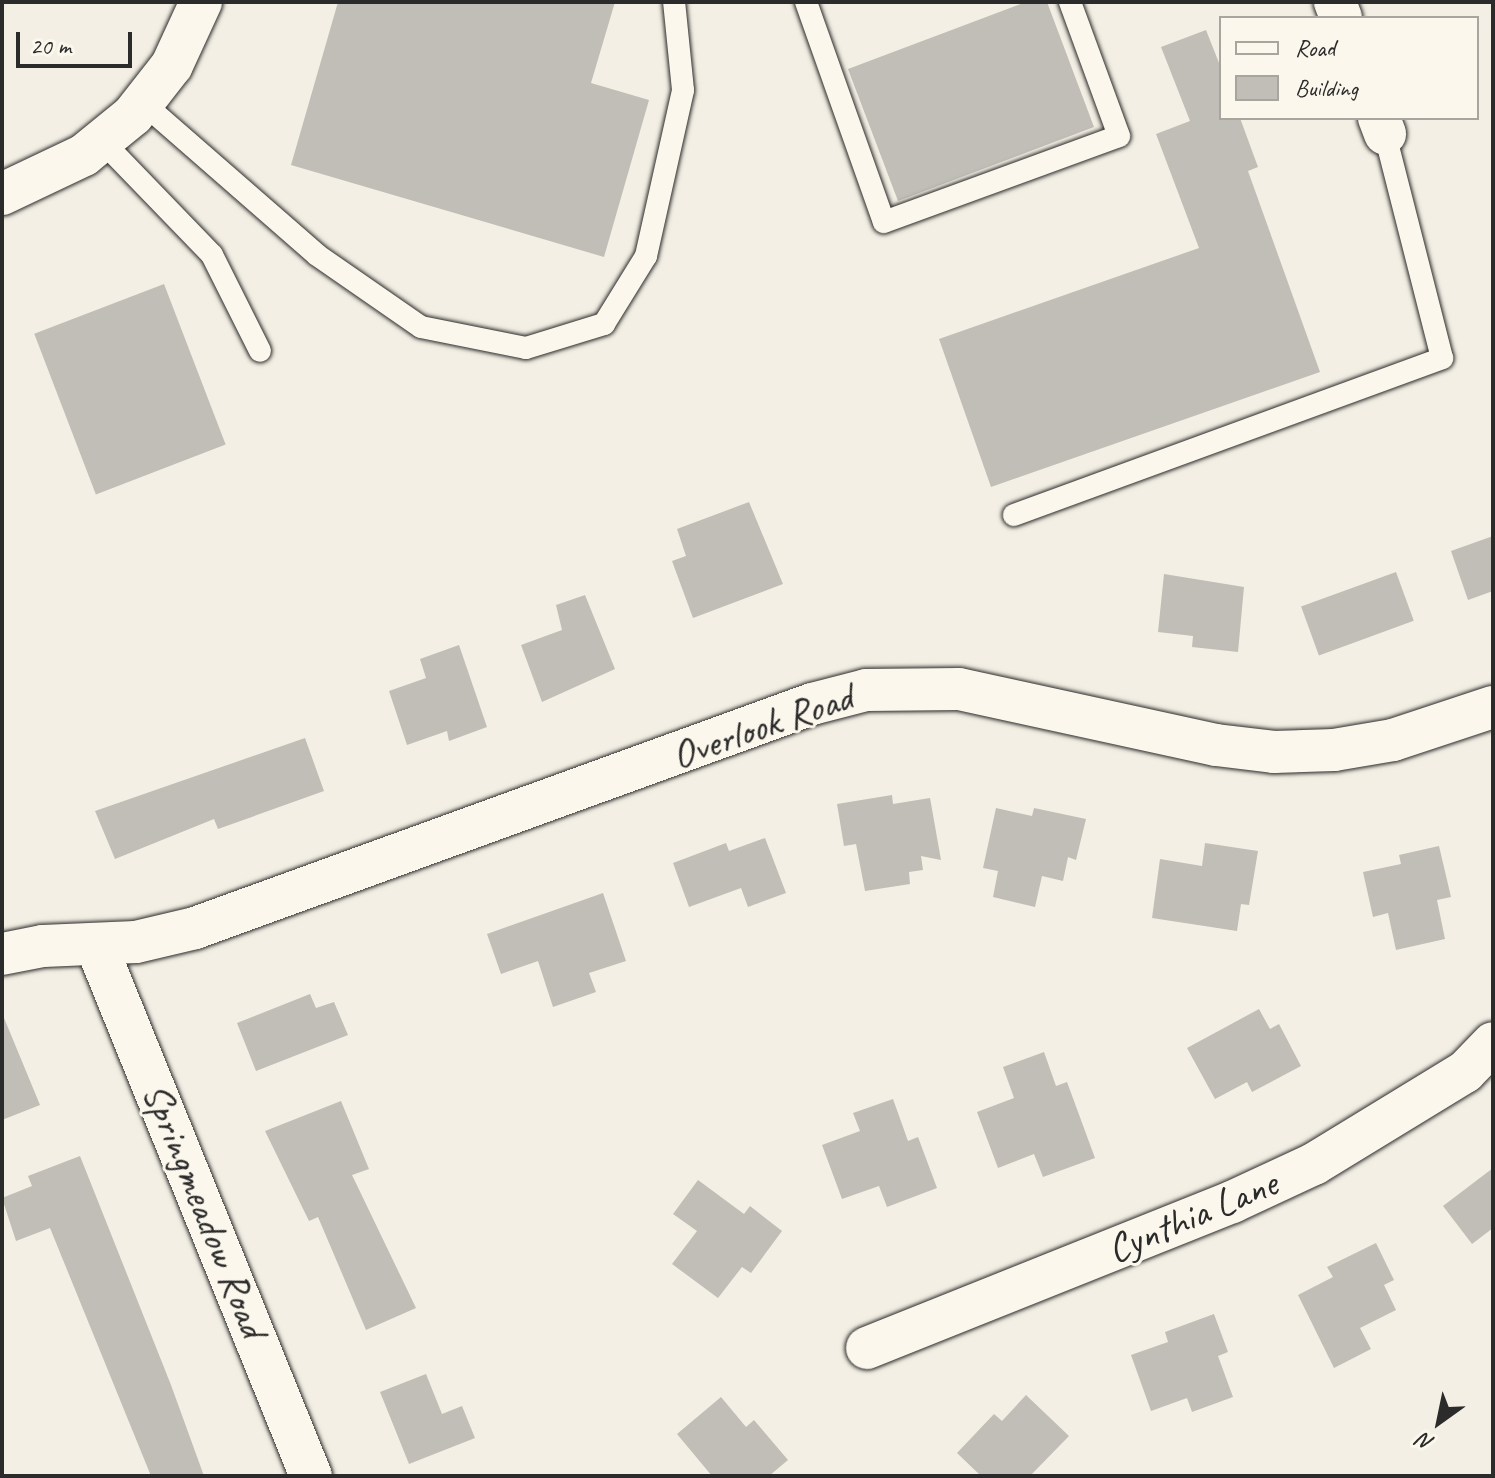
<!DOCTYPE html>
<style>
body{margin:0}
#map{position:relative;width:1495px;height:1478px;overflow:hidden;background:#f3efe4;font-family:Caveat,sans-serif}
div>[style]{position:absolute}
.building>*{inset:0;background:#c0beb6;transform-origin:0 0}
.roads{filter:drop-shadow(0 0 2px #2b2b2b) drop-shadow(0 0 2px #2b2b2b)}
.lane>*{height:22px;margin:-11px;padding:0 11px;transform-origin:11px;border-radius:11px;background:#fbf7ec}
.street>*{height:42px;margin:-21px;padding:0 21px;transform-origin:21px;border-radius:21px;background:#fbf7ec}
span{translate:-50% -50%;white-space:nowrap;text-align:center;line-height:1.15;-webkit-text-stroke:6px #fbf7ec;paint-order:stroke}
.street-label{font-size:40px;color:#2b2b2b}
.frame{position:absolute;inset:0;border:4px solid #2b2b2b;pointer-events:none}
.legend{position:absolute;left:1219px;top:16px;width:260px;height:104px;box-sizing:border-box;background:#fbf7ec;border:2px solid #a8a59f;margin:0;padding:10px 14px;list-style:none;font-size:24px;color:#2b2b2b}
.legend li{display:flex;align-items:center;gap:16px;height:40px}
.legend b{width:40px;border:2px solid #a8a59f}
.north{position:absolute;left:1399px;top:1382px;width:80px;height:80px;-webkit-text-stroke:6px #fbf7ec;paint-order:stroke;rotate:213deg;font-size:22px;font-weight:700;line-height:32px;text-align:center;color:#2b2b2b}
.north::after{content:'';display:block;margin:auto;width:28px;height:36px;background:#2b2b2b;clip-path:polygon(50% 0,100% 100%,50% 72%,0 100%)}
.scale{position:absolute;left:16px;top:32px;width:116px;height:36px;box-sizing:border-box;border:4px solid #2b2b2b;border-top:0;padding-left:10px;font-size:24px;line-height:28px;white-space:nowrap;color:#2b2b2b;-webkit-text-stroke:6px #fbf7ec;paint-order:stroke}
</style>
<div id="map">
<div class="building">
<div style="clip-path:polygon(338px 2px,615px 2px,591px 83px,649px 100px,604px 257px,291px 165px)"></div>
<div style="clip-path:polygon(1026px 2px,1047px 2px,1094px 127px,898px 201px,848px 69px)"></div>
<div style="clip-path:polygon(1206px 30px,1221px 68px,1221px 118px,1240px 118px,1258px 167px,1248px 171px,1320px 372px,991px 487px,939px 339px,1199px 248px,1156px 134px,1190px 121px,1161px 47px)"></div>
<div style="left:164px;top:284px;width:172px;height:139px;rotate:69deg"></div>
<div style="clip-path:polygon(749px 502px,783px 584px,693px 618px,672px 561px,686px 556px,677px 529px)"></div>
<div style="clip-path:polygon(1493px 536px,1493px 591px,1468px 600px,1451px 551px)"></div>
<div style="left:1396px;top:572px;width:52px;height:101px;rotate:70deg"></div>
<div style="clip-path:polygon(1164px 574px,1244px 587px,1238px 652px,1192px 647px,1193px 636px,1158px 632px)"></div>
<div style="clip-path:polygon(585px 595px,615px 669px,542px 702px,521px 645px,562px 630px,556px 605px)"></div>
<div style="clip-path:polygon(459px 645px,487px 727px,449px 741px,447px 731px,407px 745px,389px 691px,426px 678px,420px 659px)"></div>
<div style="clip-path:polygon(305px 738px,324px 791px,218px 829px,214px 819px,115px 859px,95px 811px)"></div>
<div style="clip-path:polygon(892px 795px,893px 804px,930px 798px,941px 860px,921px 856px,923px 870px,909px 872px,910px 884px,865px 891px,856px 844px,844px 846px,837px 804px)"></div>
<div style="clip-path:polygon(996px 808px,1032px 816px,1034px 808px,1086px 819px,1076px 860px,1068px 857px,1063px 881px,1042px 876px,1035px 907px,993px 897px,998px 871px,983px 868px)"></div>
<div style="clip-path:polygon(765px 838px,786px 893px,748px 907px,741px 888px,689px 907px,673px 863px,726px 843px,729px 851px)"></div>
<div style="clip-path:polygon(1205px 843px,1258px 851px,1249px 905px,1241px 904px,1237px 931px,1152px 918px,1160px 859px,1202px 866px)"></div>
<div style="clip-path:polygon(1439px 846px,1451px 897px,1437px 900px,1445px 939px,1396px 950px,1388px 913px,1373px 917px,1363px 872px,1401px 864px,1399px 855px)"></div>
<div style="clip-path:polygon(603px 893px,626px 961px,589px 973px,596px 992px,553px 1007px,538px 961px,501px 974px,487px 934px)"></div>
<div style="clip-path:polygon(310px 994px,316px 1008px,334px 1002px,348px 1035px,256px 1071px,237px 1023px)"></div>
<div style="clip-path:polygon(1259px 1009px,1270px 1029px,1279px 1024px,1301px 1066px,1252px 1092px,1247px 1082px,1215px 1099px,1187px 1048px)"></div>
<div style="clip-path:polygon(2px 1013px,40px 1105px,2px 1120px)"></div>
<div style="clip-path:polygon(1044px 1052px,1056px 1086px,1067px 1082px,1095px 1158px,1043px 1177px,1034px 1154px,998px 1168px,977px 1112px,1014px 1098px,1003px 1067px)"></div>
<div style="clip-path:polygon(893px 1099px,908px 1141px,918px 1137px,937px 1188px,887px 1207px,879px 1186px,842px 1199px,822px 1145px,860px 1131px,853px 1113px)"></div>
<div style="clip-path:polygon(341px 1101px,369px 1169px,352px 1175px,416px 1308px,366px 1330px,318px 1217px,309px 1221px,265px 1131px)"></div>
<div style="clip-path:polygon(80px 1156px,171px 1385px,204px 1476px,151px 1476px,50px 1228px,16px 1241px,2px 1198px,32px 1186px,28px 1176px)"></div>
<div style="clip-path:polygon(1493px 1168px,1493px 1228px,1472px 1244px,1443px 1206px)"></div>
<div style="clip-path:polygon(698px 1180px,744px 1214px,750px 1206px,782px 1231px,751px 1273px,742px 1267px,718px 1298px,672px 1264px,697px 1231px,673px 1214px)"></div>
<div style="clip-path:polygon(1376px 1243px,1394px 1280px,1384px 1285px,1396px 1310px,1360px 1328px,1371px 1349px,1334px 1368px,1298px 1295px,1333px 1277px,1327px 1267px)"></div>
<div style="clip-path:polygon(1214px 1314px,1228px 1352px,1218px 1356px,1233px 1397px,1192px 1412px,1187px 1398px,1151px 1411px,1131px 1355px,1168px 1342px,1165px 1332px)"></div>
<div style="clip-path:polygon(426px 1374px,442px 1414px,462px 1406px,475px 1438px,409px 1464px,380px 1392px)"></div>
<div style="clip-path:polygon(1026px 1395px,1069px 1436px,1030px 1476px,981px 1476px,957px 1453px,994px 1414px,1002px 1421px)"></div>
<div style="clip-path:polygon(721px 1397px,746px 1427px,754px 1420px,788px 1460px,769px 1476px,712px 1476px,677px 1434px)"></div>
</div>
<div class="roads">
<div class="lane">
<div style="left:806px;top:2px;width:233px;rotate:70.5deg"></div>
<div style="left:884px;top:222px;width:250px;rotate:-20.1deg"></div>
<div style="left:1119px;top:136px;width:143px;rotate:-110.1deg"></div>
<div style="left:143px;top:103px;width:231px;rotate:41.1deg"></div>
<div style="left:317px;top:255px;width:126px;rotate:34.7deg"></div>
<div style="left:421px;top:327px;width:107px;rotate:11.3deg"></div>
<div style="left:526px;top:348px;width:82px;rotate:-17.1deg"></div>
<div style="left:604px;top:324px;width:80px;rotate:-58.3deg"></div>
<div style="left:646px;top:256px;width:170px;rotate:-77.4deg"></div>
<div style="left:683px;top:90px;width:88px;rotate:-95.8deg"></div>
<div style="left:102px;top:141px;width:158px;rotate:46deg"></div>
<div style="left:212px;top:255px;width:107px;rotate:63.4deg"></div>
<div style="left:1014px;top:515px;width:456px;rotate:-20.1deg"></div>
<div style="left:1442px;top:358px;width:231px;rotate:-104.3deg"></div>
</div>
<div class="street">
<div style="left:1335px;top:2px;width:17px;rotate:69deg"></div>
<div style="left:1379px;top:118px;width:17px;rotate:69deg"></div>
<div style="left:2px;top:194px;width:91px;rotate:-25.4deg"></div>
<div style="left:84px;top:155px;width:63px;rotate:-39.2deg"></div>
<div style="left:133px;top:115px;width:63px;rotate:-52deg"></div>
<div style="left:172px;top:65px;width:69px;rotate:-65.3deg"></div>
<div style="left:96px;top:945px;width:573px;rotate:67.96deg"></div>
<div style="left:2px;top:954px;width:42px;rotate:-11deg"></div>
<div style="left:43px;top:946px;width:93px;rotate:-2.5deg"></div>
<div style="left:136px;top:942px;width:61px;rotate:-13.3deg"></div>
<div style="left:195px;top:928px;width:656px;rotate:-19.95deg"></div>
<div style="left:812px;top:704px;width:56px;rotate:-14.5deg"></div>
<div style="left:866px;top:690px;width:93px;rotate:-0.6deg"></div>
<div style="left:959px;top:689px;width:263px;rotate:12.3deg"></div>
<div style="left:1216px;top:745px;width:58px;rotate:6.9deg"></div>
<div style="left:1274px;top:752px;width:60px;rotate:-1.9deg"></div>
<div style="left:1334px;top:750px;width:60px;rotate:-9.6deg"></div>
<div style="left:1393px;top:740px;width:105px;rotate:-18.3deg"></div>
<div style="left:867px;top:1348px;width:393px;rotate:-21.8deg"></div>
<div style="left:1232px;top:1202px;width:90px;rotate:-24.9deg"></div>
<div style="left:1314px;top:1164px;width:177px;rotate:-31.4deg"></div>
<div style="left:1465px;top:1072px;width:40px;rotate:-46deg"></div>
</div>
</div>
<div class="street-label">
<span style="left:762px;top:726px;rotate:-19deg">Overlook Road</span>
<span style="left:205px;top:1210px;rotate:68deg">Springmeadow Road</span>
<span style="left:1192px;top:1216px;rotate:-23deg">Cynthia Lane</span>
</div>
<div class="frame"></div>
<ul class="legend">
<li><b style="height:10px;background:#fbf7ec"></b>Road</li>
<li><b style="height:22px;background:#c0beb6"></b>Building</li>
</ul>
<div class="north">N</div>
<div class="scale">20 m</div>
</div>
